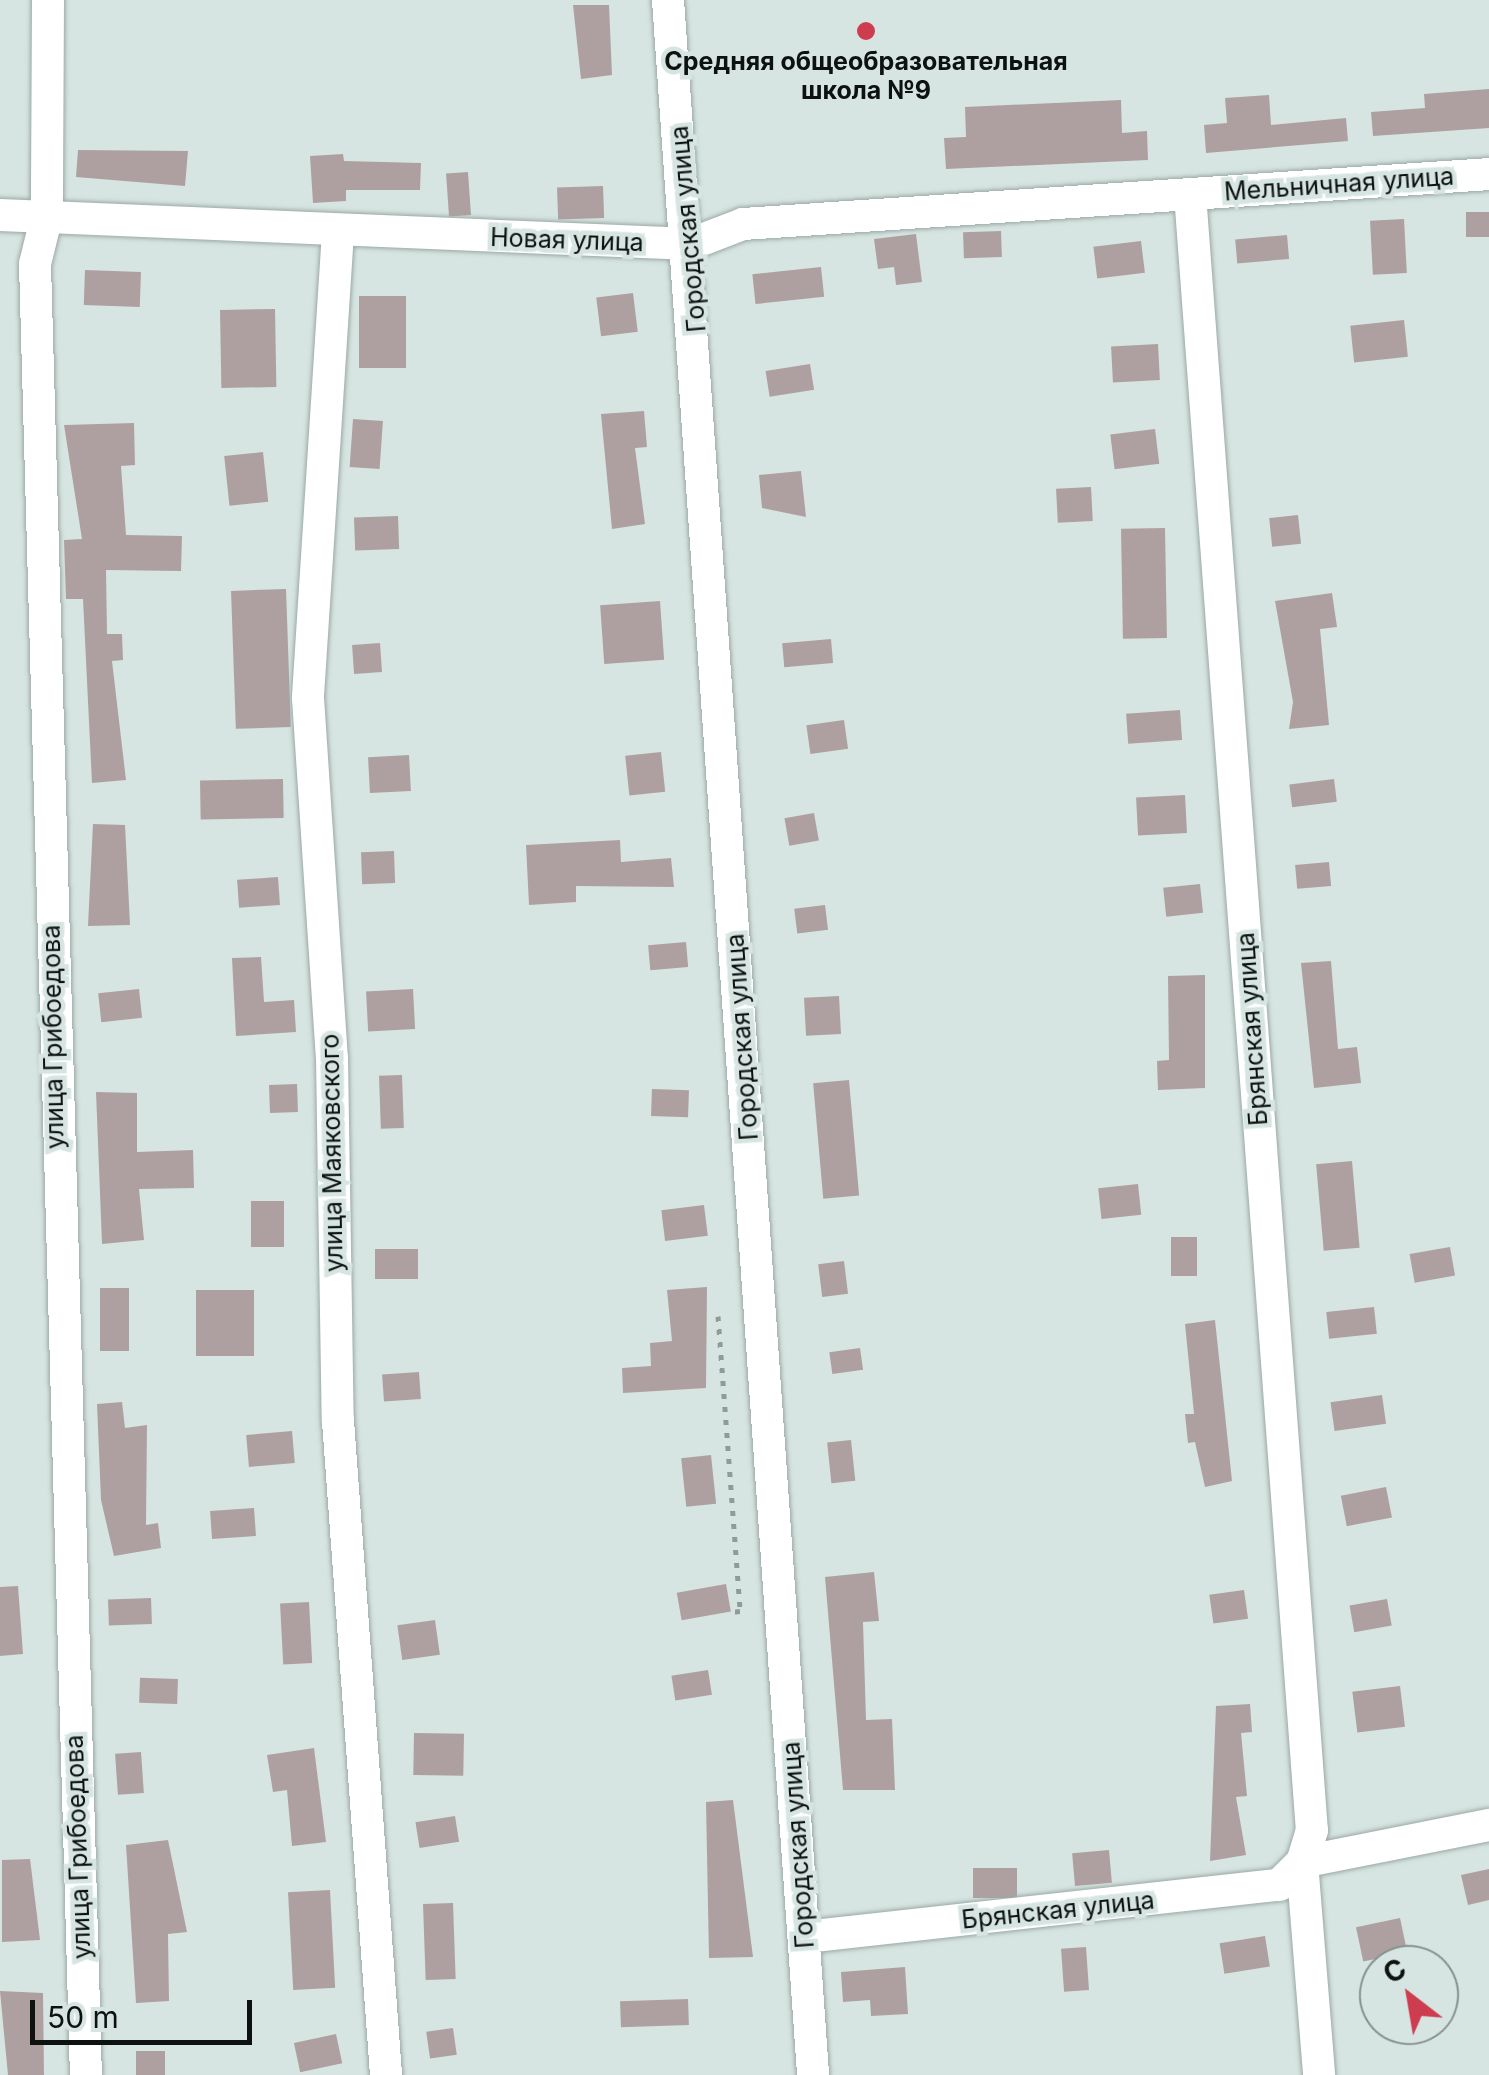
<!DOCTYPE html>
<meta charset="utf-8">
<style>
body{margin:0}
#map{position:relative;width:1489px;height:2075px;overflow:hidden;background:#d6e5e1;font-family:Inter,sans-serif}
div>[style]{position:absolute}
.building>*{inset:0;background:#aea0a0;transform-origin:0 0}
.path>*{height:5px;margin-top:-2.5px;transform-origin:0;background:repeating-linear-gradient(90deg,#909b98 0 5px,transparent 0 13px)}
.roads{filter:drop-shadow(0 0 2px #9ba9a6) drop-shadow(0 0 2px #9ba9a6)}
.minor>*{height:32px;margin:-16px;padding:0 16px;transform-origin:16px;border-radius:16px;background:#fff}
.dots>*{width:28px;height:28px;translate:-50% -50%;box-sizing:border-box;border:5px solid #d6e5e1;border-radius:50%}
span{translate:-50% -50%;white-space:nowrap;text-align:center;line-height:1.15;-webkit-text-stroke:9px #d6e5e1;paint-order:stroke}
.poi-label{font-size:25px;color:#0d1211;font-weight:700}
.street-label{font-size:25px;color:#0d1211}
.north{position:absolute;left:1359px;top:1945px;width:100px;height:100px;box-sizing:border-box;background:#d6e5e1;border:2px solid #86918e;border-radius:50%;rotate:329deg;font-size:28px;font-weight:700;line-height:40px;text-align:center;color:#0d1211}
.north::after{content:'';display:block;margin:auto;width:35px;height:45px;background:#ce3d4f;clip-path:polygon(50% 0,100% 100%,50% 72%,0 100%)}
.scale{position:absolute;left:30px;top:2000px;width:222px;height:45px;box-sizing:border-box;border:5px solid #0d1211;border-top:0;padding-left:12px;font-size:30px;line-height:35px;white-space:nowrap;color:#0d1211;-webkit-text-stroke:8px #d6e5e1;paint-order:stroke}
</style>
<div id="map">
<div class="building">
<div style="clip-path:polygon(573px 5px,609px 5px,612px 75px,581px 79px)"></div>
<div style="clip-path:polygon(1489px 89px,1489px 128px,1373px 136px,1371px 112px,1425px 108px,1424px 94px)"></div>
<div style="clip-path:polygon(1269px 95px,1271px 125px,1346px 118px,1348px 141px,1206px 153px,1204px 125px,1227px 123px,1225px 98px)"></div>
<div style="clip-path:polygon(1121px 100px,1122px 133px,1147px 131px,1148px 160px,946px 169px,944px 138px,966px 137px,965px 107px)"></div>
<div style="clip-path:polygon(78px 150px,188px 151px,185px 186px,76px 177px)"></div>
<div style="clip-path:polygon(343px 154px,344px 161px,421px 163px,420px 190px,346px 190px,346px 201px,313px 203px,310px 156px)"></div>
<div style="left:468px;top:172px;width:43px;height:22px;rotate:86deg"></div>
<div style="left:603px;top:186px;width:32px;height:46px;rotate:88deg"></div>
<div style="left:1489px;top:212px;width:25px;height:23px;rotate:90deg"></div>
<div style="left:1404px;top:219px;width:54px;height:34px;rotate:87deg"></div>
<div style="left:1001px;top:231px;width:26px;height:38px;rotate:88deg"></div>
<div style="clip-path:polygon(916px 234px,922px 282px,896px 285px,894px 267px,878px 269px,874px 239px)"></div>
<div style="left:1287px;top:235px;width:24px;height:52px;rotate:85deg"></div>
<div style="left:1141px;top:241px;width:32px;height:48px;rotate:83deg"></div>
<div style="left:821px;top:267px;width:30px;height:69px;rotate:84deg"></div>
<div style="left:85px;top:270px;width:56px;height:35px;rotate:2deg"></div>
<div style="left:633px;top:293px;width:39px;height:37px;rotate:83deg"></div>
<div style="left:359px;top:296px;width:47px;height:72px"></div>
<div style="left:275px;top:309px;width:78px;height:55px;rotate:89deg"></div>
<div style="left:1404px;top:320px;width:37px;height:54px;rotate:84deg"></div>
<div style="left:1158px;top:344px;width:36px;height:47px;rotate:87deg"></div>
<div style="left:810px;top:364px;width:26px;height:45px;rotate:81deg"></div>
<div style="clip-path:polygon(644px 411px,647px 447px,635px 448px,645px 524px,612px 529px,601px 414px)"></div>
<div style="left:353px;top:419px;width:30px;height:48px;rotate:4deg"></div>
<div style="clip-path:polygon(134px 423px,135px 465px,121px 466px,126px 535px,182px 536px,181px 571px,106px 570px,107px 634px,122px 634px,123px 660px,112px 661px,126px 780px,92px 783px,83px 599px,66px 599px,64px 540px,82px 539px,64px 425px)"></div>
<div style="left:1155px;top:429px;width:35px;height:45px;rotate:83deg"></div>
<div style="left:263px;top:452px;width:50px;height:39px;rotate:84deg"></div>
<div style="clip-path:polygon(801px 471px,806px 517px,762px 508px,759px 475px)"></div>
<div style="left:1091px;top:487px;width:34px;height:35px;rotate:87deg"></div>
<div style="left:1298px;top:515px;width:29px;height:29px;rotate:84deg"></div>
<div style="left:398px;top:516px;width:33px;height:44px;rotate:88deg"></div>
<div style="left:1165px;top:528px;width:110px;height:44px;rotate:89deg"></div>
<div style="left:286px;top:589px;width:138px;height:55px;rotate:88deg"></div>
<div style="clip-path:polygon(1332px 593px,1337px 627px,1320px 629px,1329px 725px,1289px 729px,1293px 702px,1275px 601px)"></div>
<div style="left:660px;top:601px;width:59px;height:60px;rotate:86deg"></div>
<div style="left:831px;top:639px;width:24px;height:49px;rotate:85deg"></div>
<div style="left:380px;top:643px;width:29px;height:28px;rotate:86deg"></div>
<div style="left:1180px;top:710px;width:30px;height:54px;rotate:86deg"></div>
<div style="left:844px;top:720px;width:29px;height:38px;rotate:82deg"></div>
<div style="left:661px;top:752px;width:40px;height:36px;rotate:84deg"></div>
<div style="left:409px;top:755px;width:36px;height:41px;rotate:87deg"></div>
<div style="left:283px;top:779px;width:39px;height:83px;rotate:89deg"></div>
<div style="left:1334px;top:779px;width:23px;height:45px;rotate:83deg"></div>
<div style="left:1185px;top:795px;width:38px;height:49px;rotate:87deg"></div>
<div style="left:814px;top:813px;width:28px;height:30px;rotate:80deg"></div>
<div style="clip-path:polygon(93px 824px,125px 825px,130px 925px,88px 926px)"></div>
<div style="clip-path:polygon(620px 840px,621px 862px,671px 858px,674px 887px,576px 886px,576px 902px,529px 905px,526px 845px)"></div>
<div style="left:394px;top:851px;width:32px;height:33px;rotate:88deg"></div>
<div style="left:1329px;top:862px;width:24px;height:34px;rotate:85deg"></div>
<div style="left:278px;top:877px;width:28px;height:41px;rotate:86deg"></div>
<div style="left:1200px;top:884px;width:29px;height:37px;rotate:84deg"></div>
<div style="left:825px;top:905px;width:25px;height:31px;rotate:83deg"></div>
<div style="left:686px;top:942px;width:25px;height:38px;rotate:85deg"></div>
<div style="clip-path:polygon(261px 957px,264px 1002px,294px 1000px,296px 1032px,236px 1036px,232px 958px)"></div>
<div style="clip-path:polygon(1331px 961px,1338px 1049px,1357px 1047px,1361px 1083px,1314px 1088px,1301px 963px)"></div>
<div style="clip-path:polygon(1205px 975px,1205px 1088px,1158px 1090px,1157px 1061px,1169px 1060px,1168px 976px)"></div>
<div style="left:139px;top:989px;width:29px;height:41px;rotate:84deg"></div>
<div style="left:413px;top:989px;width:40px;height:47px;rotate:87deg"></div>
<div style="left:839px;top:996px;width:38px;height:35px;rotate:87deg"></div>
<div style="left:402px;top:1075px;width:53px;height:23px;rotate:88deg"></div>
<div style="left:849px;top:1080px;width:116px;height:36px;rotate:85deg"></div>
<div style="left:297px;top:1084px;width:28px;height:28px;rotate:88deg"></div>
<div style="left:652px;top:1089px;width:37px;height:27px;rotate:2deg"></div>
<div style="clip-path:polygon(96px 1092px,137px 1093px,137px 1152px,193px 1150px,194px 1188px,139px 1189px,144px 1240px,102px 1244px)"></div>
<div style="left:1352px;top:1161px;width:87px;height:36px;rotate:85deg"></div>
<div style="left:1138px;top:1184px;width:31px;height:40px;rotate:84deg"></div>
<div style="left:251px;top:1201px;width:33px;height:46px"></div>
<div style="left:704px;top:1205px;width:31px;height:43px;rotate:83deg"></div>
<div style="left:1171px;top:1237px;width:26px;height:39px"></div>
<div style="left:1450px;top:1247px;width:29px;height:41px;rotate:80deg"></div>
<div style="left:375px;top:1249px;width:43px;height:30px"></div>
<div style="left:844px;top:1261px;width:33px;height:26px;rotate:83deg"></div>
<div style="clip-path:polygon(707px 1287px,706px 1388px,623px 1393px,622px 1368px,651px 1366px,650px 1343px,672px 1341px,667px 1290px)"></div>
<div style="left:100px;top:1288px;width:29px;height:63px"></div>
<div style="left:196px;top:1290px;width:58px;height:66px"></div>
<div style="left:1374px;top:1307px;width:27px;height:48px;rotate:84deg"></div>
<div style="clip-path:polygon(1215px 1320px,1232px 1481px,1205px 1487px,1195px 1442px,1188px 1443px,1185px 1414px,1194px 1414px,1185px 1324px)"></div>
<div style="left:860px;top:1348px;width:22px;height:31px;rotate:82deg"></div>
<div style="left:419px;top:1372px;width:27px;height:37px;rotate:86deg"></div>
<div style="left:1382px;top:1395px;width:29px;height:52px;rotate:82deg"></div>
<div style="clip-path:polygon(122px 1402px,125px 1428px,147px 1425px,146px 1525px,158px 1523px,161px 1548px,114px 1556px,101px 1500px,97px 1404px)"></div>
<div style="left:292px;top:1431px;width:32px;height:46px;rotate:85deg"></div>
<div style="left:851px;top:1440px;width:41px;height:24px;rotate:84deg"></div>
<div style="left:711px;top:1455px;width:49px;height:30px;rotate:84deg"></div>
<div style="left:1386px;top:1487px;width:31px;height:46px;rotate:79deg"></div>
<div style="left:254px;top:1508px;width:28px;height:44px;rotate:86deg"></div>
<div style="clip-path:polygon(874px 1572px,879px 1621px,863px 1622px,866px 1720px,892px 1719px,895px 1790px,843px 1790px,825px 1577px)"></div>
<div style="left:726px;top:1584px;width:28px;height:50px;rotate:80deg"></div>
<div style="clip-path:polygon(18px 1586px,23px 1654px,0 1656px,0 1587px)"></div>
<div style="left:1244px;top:1590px;width:29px;height:35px;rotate:82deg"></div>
<div style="left:151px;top:1598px;width:26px;height:43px;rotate:88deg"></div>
<div style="left:1387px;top:1599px;width:27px;height:38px;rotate:80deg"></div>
<div style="left:309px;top:1602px;width:61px;height:29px;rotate:87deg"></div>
<div style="left:435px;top:1620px;width:35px;height:38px;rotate:82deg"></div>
<div style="left:708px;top:1670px;width:25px;height:37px;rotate:81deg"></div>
<div style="left:178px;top:1679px;width:25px;height:38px;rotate:92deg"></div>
<div style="left:1400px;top:1686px;width:41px;height:48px;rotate:83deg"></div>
<div style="clip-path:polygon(1250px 1704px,1252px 1732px,1241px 1733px,1247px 1796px,1236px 1797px,1246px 1855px,1210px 1861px,1216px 1706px)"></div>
<div style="left:414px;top:1733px;width:50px;height:42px;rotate:1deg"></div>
<div style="clip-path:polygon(314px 1748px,326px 1842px,292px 1846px,287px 1790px,273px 1792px,267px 1755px)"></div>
<div style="left:141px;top:1752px;width:41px;height:26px;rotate:86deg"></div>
<div style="clip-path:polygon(733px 1800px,753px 1957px,709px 1958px,706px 1802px)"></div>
<div style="left:455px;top:1816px;width:26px;height:40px;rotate:81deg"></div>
<div style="clip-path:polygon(168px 1840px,187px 1932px,168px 1934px,169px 2001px,136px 2003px,126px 1845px)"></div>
<div style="left:1109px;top:1850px;width:33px;height:37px;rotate:85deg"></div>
<div style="clip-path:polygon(30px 1859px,40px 1940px,2px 1942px,2px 1860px)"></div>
<div style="left:973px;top:1868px;width:44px;height:30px"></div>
<div style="clip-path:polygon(1489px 1869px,1489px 1900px,1468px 1905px,1461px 1875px)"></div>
<div style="left:330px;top:1890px;width:98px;height:42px;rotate:87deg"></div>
<div style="left:453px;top:1903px;width:76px;height:30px;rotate:88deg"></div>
<div style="left:1400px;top:1918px;width:35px;height:45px;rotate:78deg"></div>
<div style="left:1265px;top:1936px;width:31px;height:46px;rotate:81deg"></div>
<div style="left:1086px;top:1947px;width:43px;height:25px;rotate:86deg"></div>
<div style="clip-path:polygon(905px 1967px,908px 2014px,871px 2016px,870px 2000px,843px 2002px,841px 1972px)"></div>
<div style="clip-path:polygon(0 1991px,43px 1993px,44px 2075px,8px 2075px)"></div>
<div style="left:688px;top:1999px;width:26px;height:68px;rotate:88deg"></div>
<div style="left:453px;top:2028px;width:27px;height:27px;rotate:82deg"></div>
<div style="left:336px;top:2034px;width:30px;height:43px;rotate:78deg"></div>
<div style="left:136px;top:2051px;width:29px;height:24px"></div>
</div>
<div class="path">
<div style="left:718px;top:1316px;width:296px;rotate:85.7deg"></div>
<div style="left:740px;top:1611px;width:9px;rotate:174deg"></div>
</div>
<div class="roads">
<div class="minor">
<div style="left:48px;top:0;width:215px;rotate:90.3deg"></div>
<div style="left:47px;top:215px;width:50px;rotate:103.8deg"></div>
<div style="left:35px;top:264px;width:1812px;rotate:88.39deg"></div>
<div style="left:668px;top:0;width:2080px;rotate:86deg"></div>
<div style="left:1190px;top:194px;width:1641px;rotate:85.74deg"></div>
<div style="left:1312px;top:1830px;width:34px;rotate:107deg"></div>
<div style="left:1302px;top:1862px;width:214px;rotate:85.4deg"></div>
<div style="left:0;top:215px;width:692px;rotate:2.4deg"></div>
<div style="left:691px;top:244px;width:56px;rotate:-21deg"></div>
<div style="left:743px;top:224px;width:748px;rotate:-3.83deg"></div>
<div style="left:338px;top:232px;width:467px;rotate:93.7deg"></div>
<div style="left:308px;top:698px;width:361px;rotate:86.2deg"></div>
<div style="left:332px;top:1058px;width:363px;rotate:89.1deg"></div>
<div style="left:338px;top:1421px;width:656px;rotate:85.8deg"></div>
<div style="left:1302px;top:1862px;width:191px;rotate:-11.2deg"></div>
<div style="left:805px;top:1937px;width:477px;rotate:-6.3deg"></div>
<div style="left:1279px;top:1885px;width:33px;rotate:-45deg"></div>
</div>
</div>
<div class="dots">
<div style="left:866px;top:31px;background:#ce3d4f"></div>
</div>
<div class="poi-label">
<span style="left:866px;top:76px">Средняя общеобразовательная<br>школа №9</span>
</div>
<div class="street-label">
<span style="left:1339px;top:184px;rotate:-4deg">Мельничная улица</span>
<span style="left:688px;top:229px;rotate:-95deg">Городская улица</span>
<span style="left:567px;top:240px;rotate:2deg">Новая улица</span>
<span style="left:1252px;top:1029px;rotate:-94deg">Брянская улица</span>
<span style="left:53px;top:1037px;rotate:-91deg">улица Грибоедова</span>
<span style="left:742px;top:1037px;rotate:-94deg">Городская улица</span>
<span style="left:332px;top:1153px;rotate:-91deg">улица Маяковского</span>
<span style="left:798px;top:1845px;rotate:-94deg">Городская улица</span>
<span style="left:78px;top:1847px;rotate:-92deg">улица Грибоедова</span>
<span style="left:1058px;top:1910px;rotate:-6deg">Брянская улица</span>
</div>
<div class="north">С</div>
<div class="scale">50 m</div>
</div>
